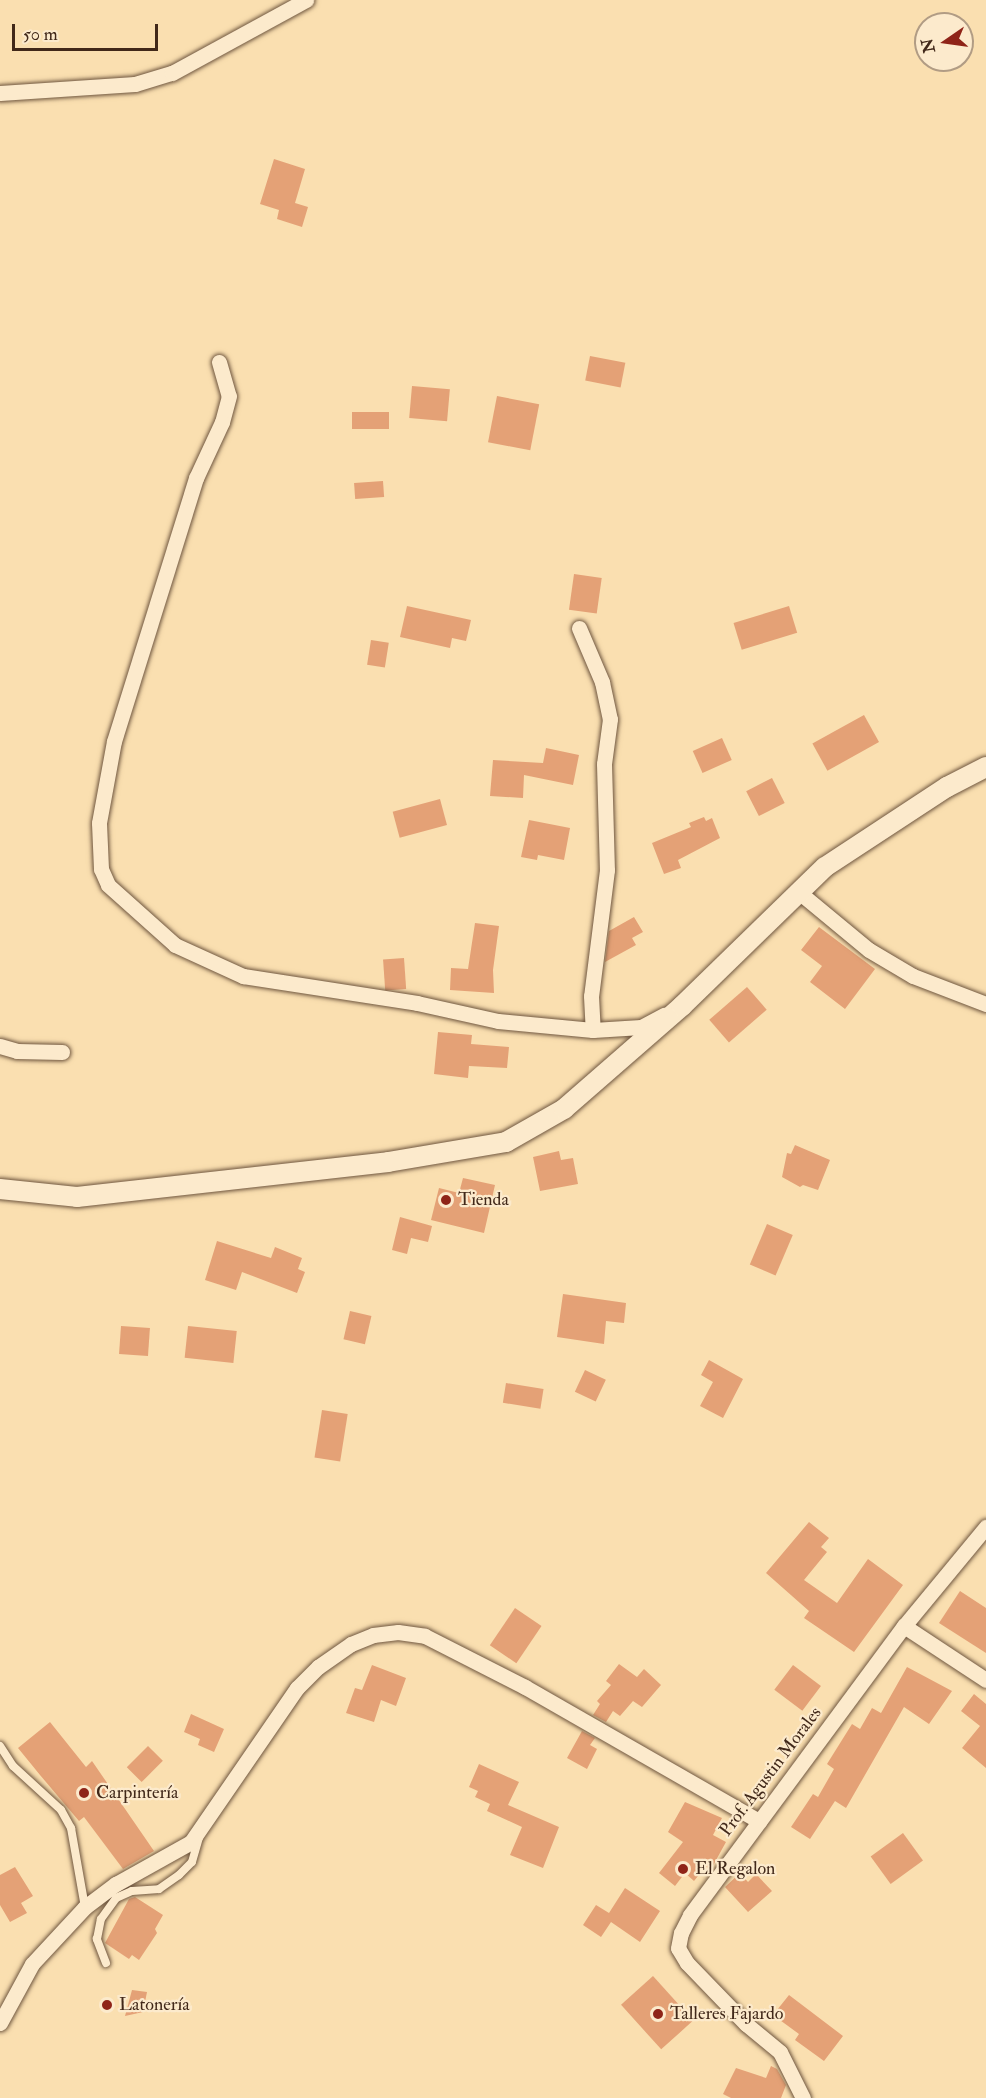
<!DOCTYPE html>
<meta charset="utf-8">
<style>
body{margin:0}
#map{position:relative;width:986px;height:2098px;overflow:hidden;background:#fadfb0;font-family:"IM FELL Double Pica",serif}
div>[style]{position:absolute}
.building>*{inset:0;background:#e4a176;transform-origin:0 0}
.roads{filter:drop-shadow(0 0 2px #6f563f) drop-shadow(0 0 2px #6f563f)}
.service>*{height:8px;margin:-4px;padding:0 4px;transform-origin:4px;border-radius:4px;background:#fceacc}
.minor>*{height:15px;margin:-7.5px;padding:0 7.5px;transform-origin:7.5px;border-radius:7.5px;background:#fceacc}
.tertiary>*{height:20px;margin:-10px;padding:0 10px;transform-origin:10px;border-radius:10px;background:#fceacc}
.dots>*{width:16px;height:16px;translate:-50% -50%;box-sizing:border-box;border:3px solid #fceacc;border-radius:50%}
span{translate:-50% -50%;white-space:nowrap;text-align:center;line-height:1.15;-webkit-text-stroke:4.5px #fceacc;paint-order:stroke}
.poi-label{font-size:18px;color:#412819}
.left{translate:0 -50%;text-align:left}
.street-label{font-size:18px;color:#412819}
.north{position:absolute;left:914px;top:12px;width:60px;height:60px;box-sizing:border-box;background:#fceacc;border:2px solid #b19c84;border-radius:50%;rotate:257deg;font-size:16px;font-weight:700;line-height:24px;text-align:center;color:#412819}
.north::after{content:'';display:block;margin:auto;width:21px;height:27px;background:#8f2418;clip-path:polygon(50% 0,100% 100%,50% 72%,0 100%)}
.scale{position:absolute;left:12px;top:24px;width:146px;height:27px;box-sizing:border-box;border:3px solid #412819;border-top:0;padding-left:8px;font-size:18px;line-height:21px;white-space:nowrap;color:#412819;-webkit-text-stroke:4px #fceacc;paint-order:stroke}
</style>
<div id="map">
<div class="building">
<div style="clip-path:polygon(274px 159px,305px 169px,295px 203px,308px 207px,302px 227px,277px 219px,279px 210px,260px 204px)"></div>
<div style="left:590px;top:356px;width:36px;height:25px;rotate:11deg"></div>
<div style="left:412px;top:386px;width:38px;height:32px;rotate:5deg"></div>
<div style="left:497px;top:396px;width:43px;height:47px;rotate:11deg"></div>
<div style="left:352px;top:412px;width:37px;height:17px"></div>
<div style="left:383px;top:481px;width:16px;height:29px;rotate:86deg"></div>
<div style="left:574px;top:574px;width:28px;height:36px;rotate:8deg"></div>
<div style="clip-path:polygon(407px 606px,471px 620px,466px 641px,452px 638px,450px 648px,400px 637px)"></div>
<div style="left:789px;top:606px;width:28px;height:58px;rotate:73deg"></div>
<div style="left:371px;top:640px;width:18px;height:25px;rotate:9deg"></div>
<div style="left:864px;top:715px;width:31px;height:59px;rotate:61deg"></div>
<div style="left:722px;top:738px;width:24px;height:32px;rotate:66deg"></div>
<div style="clip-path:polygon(546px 748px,579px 755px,573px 785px,524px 775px,523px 798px,490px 796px,493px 760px,543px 763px)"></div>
<div style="left:772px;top:778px;width:28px;height:29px;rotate:63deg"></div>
<div style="left:440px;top:799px;width:27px;height:49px;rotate:75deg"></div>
<div style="clip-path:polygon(704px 817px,706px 821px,712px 818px,720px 838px,678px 860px,681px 868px,664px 874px,652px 843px,691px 827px,689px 823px)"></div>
<div style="clip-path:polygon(529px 820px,570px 828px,564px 860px,538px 855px,537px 860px,521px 857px)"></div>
<div style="clip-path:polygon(634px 917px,643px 932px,632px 938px,636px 945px,605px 962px,609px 931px)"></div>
<div style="clip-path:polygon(475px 923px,499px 926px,493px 970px,494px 993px,450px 990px,451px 968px,468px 969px)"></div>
<div style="clip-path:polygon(819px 927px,875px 969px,845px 1009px,810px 982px,822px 966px,801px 950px)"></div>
<div style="left:404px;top:958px;width:31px;height:21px;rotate:86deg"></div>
<div style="left:747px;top:987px;width:30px;height:50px;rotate:49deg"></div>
<div style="clip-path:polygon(438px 1032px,472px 1035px,471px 1044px,509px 1047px,507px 1068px,469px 1066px,468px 1078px,434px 1074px)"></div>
<div style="clip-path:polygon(795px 1145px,830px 1160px,818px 1190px,803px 1185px,800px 1187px,782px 1177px,787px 1153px,791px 1154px)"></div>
<div style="clip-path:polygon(559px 1151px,561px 1160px,573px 1158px,578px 1184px,540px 1191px,533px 1157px)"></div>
<div style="clip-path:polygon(463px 1178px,495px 1185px,484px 1233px,431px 1220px,439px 1188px,459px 1193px)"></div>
<div style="clip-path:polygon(400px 1217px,432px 1226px,428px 1242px,411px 1238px,407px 1254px,392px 1250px)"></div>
<div style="left:767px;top:1224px;width:28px;height:44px;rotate:23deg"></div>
<div style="clip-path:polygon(217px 1241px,271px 1258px,275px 1247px,302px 1258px,298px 1269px,305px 1272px,297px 1293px,242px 1272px,236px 1290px,205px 1280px)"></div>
<div style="clip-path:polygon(563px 1294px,626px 1303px,624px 1323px,606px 1321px,604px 1344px,557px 1337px)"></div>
<div style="left:350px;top:1311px;width:22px;height:29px;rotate:13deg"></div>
<div style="left:121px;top:1326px;width:29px;height:28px;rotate:4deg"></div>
<div style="left:188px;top:1326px;width:49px;height:32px;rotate:6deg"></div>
<div style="clip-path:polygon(709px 1360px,743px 1379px,723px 1418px,700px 1406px,713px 1382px,701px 1375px)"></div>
<div style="left:585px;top:1370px;width:23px;height:24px;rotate:25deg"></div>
<div style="left:506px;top:1383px;width:38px;height:20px;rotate:9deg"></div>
<div style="left:322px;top:1410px;width:26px;height:48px;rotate:9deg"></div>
<div style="clip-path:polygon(809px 1522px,829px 1538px,821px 1547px,827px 1552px,804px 1580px,837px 1603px,868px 1559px,903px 1585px,854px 1652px,804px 1618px,809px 1611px,766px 1573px)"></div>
<div style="clip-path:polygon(960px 1591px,986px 1608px,986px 1653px,939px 1623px)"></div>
<div style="left:515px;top:1608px;width:32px;height:45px;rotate:34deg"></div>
<div style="clip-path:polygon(619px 1664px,637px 1677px,644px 1669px,661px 1685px,642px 1707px,633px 1701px,620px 1716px,613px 1711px,606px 1722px,593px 1715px,600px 1704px,597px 1701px,611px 1685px,606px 1681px)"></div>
<div style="clip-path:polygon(372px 1665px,406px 1678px,396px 1706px,381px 1700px,374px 1722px,346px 1713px,355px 1688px,362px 1690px)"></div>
<div style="left:793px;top:1665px;width:35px;height:31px;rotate:37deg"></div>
<div style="clip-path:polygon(907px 1667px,952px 1691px,929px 1724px,904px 1707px,846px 1808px,835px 1801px,810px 1839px,791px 1827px,813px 1794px,818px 1797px,834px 1769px,827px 1764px,852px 1724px,860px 1729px,872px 1708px,881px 1713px)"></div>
<div style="clip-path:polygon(974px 1694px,986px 1704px,986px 1768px,962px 1748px,980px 1726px,961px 1711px)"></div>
<div style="clip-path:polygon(191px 1714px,224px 1729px,214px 1752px,198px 1745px,200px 1739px,184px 1732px)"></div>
<div style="clip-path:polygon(50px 1722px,86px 1767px,92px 1761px,154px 1851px,123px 1869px,84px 1817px,79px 1821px,40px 1775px,18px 1748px)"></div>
<div style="clip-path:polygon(582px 1731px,595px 1738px,590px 1745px,597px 1749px,587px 1769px,567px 1758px)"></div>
<div style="left:148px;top:1746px;width:21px;height:30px;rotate:45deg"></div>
<div style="clip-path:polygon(479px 1764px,519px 1782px,508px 1805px,559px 1827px,543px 1868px,510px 1855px,522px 1827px,487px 1811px,490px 1804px,475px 1797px,478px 1791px,469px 1787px)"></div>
<div style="clip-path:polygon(685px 1802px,722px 1818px,713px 1835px,726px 1842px,710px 1871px,706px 1866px,694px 1881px,685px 1873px,675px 1886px,659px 1873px,683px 1842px,668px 1832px)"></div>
<div style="left:903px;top:1833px;width:34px;height:40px;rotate:54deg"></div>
<div style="clip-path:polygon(15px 1867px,33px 1896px,21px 1903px,27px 1913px,10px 1922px,0 1905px,0 1875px)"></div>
<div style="clip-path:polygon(740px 1873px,748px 1882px,756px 1874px,772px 1891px,748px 1912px,725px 1887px)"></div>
<div style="clip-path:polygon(625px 1888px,660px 1911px,640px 1942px,611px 1922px,601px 1937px,583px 1925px,596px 1905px,609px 1913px)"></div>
<div style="clip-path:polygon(135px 1897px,163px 1915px,155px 1929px,157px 1933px,139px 1960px,132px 1955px,129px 1959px,105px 1943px,129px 1899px)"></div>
<div style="left:653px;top:1976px;width:60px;height:43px;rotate:48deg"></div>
<div style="clip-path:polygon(132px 1990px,147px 1992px,143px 2012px,125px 2016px)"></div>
<div style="clip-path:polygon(789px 1995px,843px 2036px,824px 2061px,795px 2040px,799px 2034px,773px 2015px)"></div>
<div style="clip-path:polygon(771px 2066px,777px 2069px,786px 2085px,781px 2098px,731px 2098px,723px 2094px,736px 2068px,766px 2078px)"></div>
</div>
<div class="roads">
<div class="service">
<div style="left:0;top:1746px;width:24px;rotate:57deg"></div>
<div style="left:13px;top:1766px;width:65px;rotate:42.5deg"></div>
<div style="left:61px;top:1810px;width:21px;rotate:61deg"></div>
<div style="left:71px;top:1828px;width:80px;rotate:80deg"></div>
<div style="left:106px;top:1963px;width:26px;rotate:-111deg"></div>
<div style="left:97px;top:1939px;width:20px;rotate:-79deg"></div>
<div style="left:101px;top:1919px;width:26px;rotate:-54deg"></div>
<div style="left:116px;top:1898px;width:17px;rotate:-24deg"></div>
<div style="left:132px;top:1891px;width:27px;rotate:-4deg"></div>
<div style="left:159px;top:1889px;width:24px;rotate:-35deg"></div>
<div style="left:179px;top:1875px;width:18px;rotate:-45deg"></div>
<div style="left:192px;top:1862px;width:29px;rotate:-74deg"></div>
</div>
<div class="minor">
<div style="left:0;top:93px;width:135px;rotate:-3.8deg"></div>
<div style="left:135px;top:84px;width:39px;rotate:-17deg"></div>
<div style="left:172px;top:73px;width:153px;rotate:-28.6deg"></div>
<div style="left:219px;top:362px;width:35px;rotate:74deg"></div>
<div style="left:229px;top:396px;width:27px;rotate:105deg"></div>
<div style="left:222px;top:422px;width:62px;rotate:114.9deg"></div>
<div style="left:196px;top:478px;width:275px;rotate:107.3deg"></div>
<div style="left:114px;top:741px;width:83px;rotate:100.4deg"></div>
<div style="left:99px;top:823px;width:46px;rotate:87.5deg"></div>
<div style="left:101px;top:869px;width:17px;rotate:66deg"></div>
<div style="left:108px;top:885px;width:90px;rotate:41.8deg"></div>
<div style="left:175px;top:945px;width:75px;rotate:24.5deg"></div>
<div style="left:243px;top:976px;width:176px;rotate:8.8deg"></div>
<div style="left:417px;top:1003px;width:83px;rotate:12.5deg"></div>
<div style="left:498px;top:1021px;width:95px;rotate:5.4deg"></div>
<div style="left:593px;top:1030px;width:48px;rotate:-3.6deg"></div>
<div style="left:641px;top:1027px;width:26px;rotate:-28deg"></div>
<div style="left:579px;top:628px;width:59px;rotate:66.9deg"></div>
<div style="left:602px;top:682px;width:38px;rotate:78deg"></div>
<div style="left:610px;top:719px;width:45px;rotate:97.6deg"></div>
<div style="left:604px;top:764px;width:106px;rotate:88.4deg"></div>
<div style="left:607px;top:870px;width:127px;rotate:97.2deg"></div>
<div style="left:591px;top:996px;width:34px;rotate:87deg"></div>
<div style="left:800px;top:893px;width:89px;rotate:39.6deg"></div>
<div style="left:869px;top:950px;width:51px;rotate:30.6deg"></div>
<div style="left:913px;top:976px;width:78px;rotate:21deg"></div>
<div style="left:0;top:1046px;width:18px;rotate:16deg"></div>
<div style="left:17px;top:1051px;width:45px;rotate:1.3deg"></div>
<div style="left:904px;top:1626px;width:98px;rotate:33.4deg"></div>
<div style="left:0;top:2023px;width:67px;rotate:-61.5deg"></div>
<div style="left:32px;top:1964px;width:78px;rotate:-47.1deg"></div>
<div style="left:85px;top:1907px;width:39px;rotate:-37deg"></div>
<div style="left:116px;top:1884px;width:86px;rotate:-29.2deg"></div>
<div style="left:191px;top:1842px;width:187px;rotate:-55.5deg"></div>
<div style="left:297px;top:1688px;width:30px;rotate:-45deg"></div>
<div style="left:318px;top:1667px;width:40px;rotate:-34.9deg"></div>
<div style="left:351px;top:1644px;width:24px;rotate:-22deg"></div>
<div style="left:373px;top:1635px;width:25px;rotate:-7deg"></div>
<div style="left:398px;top:1632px;width:27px;rotate:8deg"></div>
<div style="left:425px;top:1636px;width:112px;rotate:27deg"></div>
<div style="left:525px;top:1687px;width:270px;rotate:29.8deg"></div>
<div style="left:803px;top:2098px;width:51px;rotate:-116.6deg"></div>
<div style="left:780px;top:2052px;width:44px;rotate:-140.5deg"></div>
<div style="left:746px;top:2024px;width:85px;rotate:-134deg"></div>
<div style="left:687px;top:1963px;width:17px;rotate:-121deg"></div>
<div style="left:678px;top:1948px;width:15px;rotate:-79deg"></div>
<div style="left:681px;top:1933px;width:20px;rotate:-63deg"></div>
<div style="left:690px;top:1915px;width:360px;rotate:-53.5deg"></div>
<div style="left:904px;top:1626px;width:129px;rotate:-50.4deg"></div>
</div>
<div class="tertiary">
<div style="left:0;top:1189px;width:77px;rotate:5.9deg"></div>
<div style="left:77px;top:1197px;width:313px;rotate:-6.4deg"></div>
<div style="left:388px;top:1162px;width:120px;rotate:-9.6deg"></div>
<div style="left:506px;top:1142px;width:67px;rotate:-29.6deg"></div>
<div style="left:564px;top:1109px;width:157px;rotate:-41.1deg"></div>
<div style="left:682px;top:1006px;width:199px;rotate:-44.2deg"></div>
<div style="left:825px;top:867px;width:146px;rotate:-33.3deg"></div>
<div style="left:947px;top:787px;width:44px;rotate:-27.1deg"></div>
</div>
</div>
<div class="dots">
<div style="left:446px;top:1200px;background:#8f2418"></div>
<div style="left:84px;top:1793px;background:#8f2418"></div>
<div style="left:683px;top:1869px;background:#8f2418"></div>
<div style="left:107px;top:2005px;background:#8f2418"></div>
<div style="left:658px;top:2014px;background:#8f2418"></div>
</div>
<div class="poi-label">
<span class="left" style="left:458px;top:1200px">Tienda</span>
<span class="left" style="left:96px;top:1793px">Carpintería</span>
<span class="left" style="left:695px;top:1869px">El Regalon</span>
<span class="left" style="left:119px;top:2005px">Latonería</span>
<span class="left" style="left:670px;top:2014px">Talleres Fajardo</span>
</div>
<div class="street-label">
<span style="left:771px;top:1772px;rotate:-53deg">Prof. Agustin Morales</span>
</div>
<div class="north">N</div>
<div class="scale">50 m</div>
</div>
